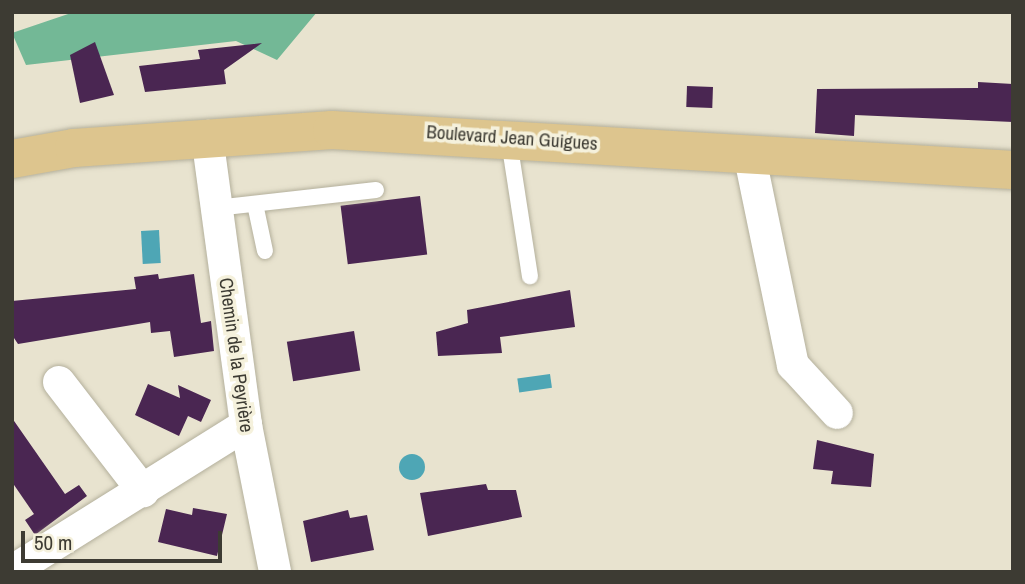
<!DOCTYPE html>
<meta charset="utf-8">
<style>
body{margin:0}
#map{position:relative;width:1025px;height:584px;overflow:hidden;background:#e8e3cf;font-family:"Archivo Narrow",sans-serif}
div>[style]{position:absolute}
.forest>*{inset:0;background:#73b896}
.water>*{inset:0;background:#4ea6b5;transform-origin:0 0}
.round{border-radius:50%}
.building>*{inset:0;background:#4a2652;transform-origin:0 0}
.roads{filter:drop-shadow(0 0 2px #b4b09c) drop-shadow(0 0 2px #b4b09c)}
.service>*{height:16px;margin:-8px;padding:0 8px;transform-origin:8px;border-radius:8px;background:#fff}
.minor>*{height:32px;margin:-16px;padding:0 16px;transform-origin:16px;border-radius:16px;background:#fff}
.primary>*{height:38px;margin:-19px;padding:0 19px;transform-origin:19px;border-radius:19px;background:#ddc58e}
span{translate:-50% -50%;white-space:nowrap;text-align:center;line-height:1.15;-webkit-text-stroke:7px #f5f1dc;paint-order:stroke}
.street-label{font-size:19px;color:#3d3b33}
.frame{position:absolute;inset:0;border:14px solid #3d3b33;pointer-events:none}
.scale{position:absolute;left:21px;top:531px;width:201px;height:32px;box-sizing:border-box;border:4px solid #3d3b33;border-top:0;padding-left:9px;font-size:21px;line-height:24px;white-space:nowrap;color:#3d3b33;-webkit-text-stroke:5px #f5f1dc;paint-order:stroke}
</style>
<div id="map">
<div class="forest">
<div style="clip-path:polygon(74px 12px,317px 12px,277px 60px,236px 41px,26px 65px,12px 33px)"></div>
</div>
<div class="water">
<div style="left:159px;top:230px;width:33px;height:18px;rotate:87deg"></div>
<div style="left:550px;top:374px;width:14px;height:33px;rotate:82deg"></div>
<div class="round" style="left:399px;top:454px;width:26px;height:26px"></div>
</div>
<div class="building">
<div style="clip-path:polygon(95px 42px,114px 95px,80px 103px,70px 55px)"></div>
<div style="clip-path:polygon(262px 43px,224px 70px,226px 84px,145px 92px,139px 66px,200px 59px,198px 50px)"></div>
<div style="clip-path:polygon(978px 82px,1013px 84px,1013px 122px,855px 115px,854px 136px,815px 133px,817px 89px,978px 88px)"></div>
<div style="left:687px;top:86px;width:26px;height:21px;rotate:2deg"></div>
<div style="left:420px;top:196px;width:59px;height:80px;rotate:83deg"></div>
<div style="clip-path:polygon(158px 274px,159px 279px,194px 274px,201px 323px,211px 321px,214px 351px,174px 357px,170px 331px,151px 333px,150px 322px,18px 344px,12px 335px,12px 301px,136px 289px,134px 277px)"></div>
<div style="clip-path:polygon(570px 290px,575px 327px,500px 337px,502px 353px,438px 356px,436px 332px,468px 323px,467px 310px)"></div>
<div style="left:354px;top:331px;width:40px;height:68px;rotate:81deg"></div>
<div style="clip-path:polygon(148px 384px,180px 398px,178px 385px,211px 400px,201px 422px,188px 416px,179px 436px,135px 415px)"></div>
<div style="clip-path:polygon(12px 418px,65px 494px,79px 485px,87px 496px,35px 535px,25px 520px,34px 514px,12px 482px)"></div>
<div style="clip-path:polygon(817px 440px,874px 454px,871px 487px,831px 484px,833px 471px,813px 469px)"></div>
<div style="clip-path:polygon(486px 484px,488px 490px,516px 490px,522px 517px,428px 536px,420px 493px)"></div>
<div style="clip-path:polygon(193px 508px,227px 514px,217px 556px,158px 542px,166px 509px,192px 515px)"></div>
<div style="clip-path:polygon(348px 510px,350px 518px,367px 515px,374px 550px,311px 562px,303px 521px)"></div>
</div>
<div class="roads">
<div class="service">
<div style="left:509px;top:141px;width:137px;rotate:81.2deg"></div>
<div style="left:255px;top:204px;width:48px;rotate:78deg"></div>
<div style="left:216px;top:208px;width:161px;rotate:-6.4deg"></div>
</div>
<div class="minor">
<div style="left:207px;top:136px;width:292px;rotate:82.3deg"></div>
<div style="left:246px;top:425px;width:150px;rotate:78.8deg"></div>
<div style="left:749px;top:153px;width:217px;rotate:78.3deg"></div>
<div style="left:793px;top:365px;width:65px;rotate:47.5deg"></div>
<div style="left:59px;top:382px;width:138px;rotate:52.4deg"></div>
<div style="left:12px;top:571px;width:276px;rotate:-32deg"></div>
</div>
<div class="primary">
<div style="left:12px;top:159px;width:63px;rotate:-10.1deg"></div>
<div style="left:74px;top:148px;width:259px;rotate:-4deg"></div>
<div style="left:332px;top:130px;width:682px;rotate:3.36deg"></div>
</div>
</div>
<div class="street-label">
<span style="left:512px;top:138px;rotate:4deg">Boulevard Jean Guigues</span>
<span style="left:236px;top:355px;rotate:82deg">Chemin de la Peyrière</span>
</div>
<div class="frame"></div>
<div class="scale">50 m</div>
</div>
